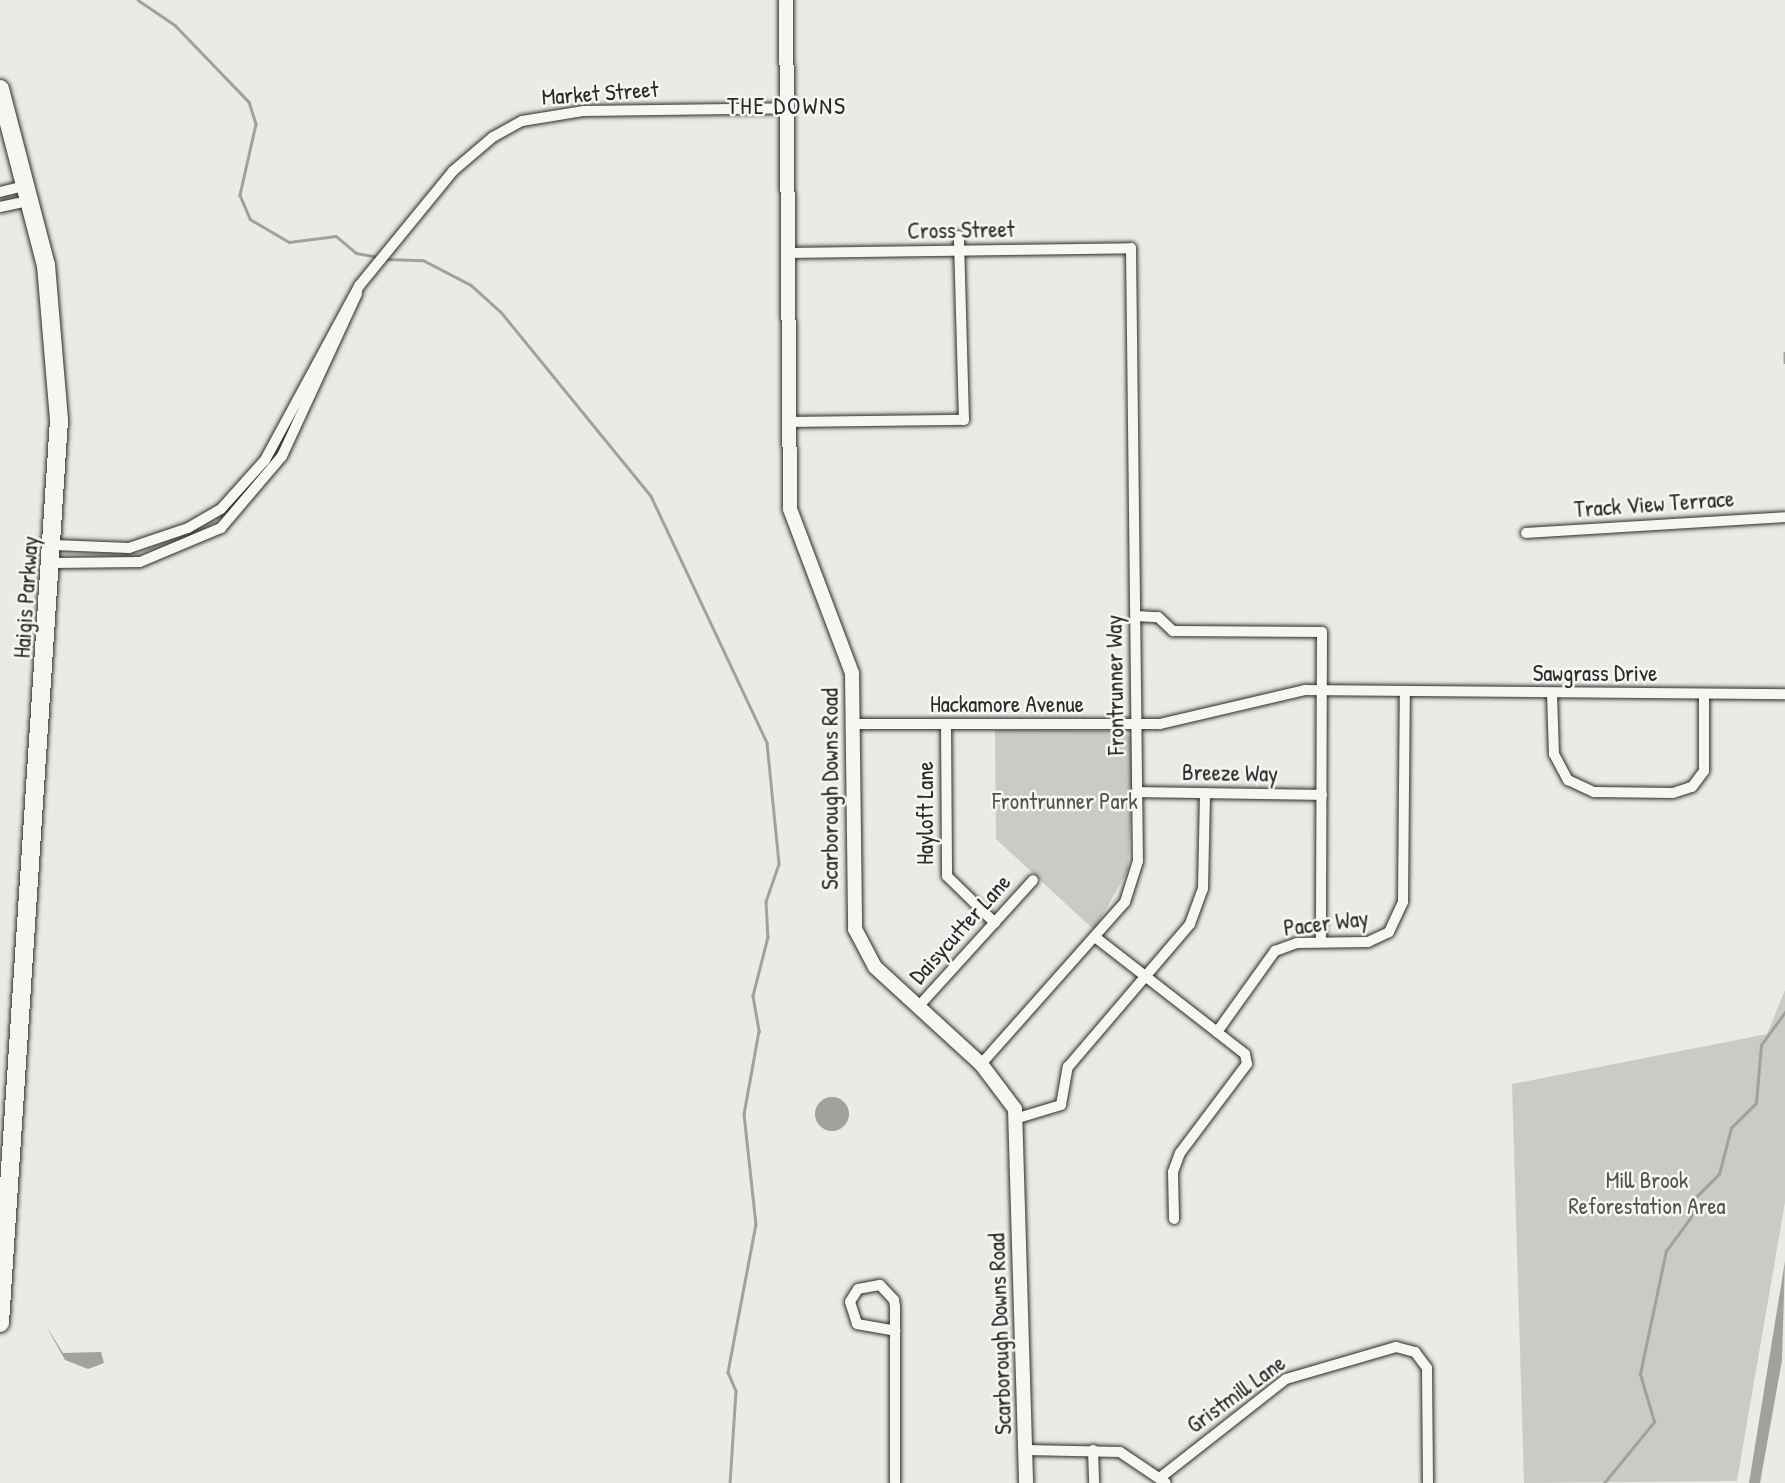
<!DOCTYPE html>
<style>
body{margin:0}
#map{position:relative;width:1785px;height:1483px;overflow:hidden;background:#eaeae6;font-family:"Patrick Hand",sans-serif}
div>[style]{position:absolute}
.green>*{inset:0;background:#cacac7}
.water>*{inset:0;background:#a1a19e}
.round{border-radius:50%}
.stream>*{height:2.5px;margin:-1.25px;padding:0 1.25px;transform-origin:1.25px;border-radius:1.25px;background:#a1a19e}
.roads{filter:drop-shadow(0 0 2px #2b2b2b) drop-shadow(0 0 2px #2b2b2b)}
.minor>*{height:10px;margin:-5px;padding:0 5px;transform-origin:5px;border-radius:5px;background:#f6f6f2}
.tertiary>*{height:14px;margin:-7px;padding:0 7px;transform-origin:7px;border-radius:7px;background:#f6f6f2}
.primary>*{height:18px;margin:-9px;padding:0 9px;transform-origin:9px;border-radius:9px;background:#f6f6f2}
span{translate:-50% -50%;white-space:nowrap;text-align:center;line-height:1.15;-webkit-text-stroke:5px #f6f6f2;paint-order:stroke}
.street-label{font-size:23px;color:#2b2b2b}
.park-label{font-size:23px;color:#535352}
.neighbourhood-label{font-size:24px;color:#2b2b2b;letter-spacing:2px}
</style>
<div id="map">
<div class="green">
<div style="clip-path:polygon(995px 730px,1123px 731px,1134px 740px,1128px 870px,1094px 930px,996px 839px)"></div>
<div style="clip-path:polygon(1785px 990px,1785px 1202px,1737px 1481px,1524px 1483px,1512px 1084px,1767px 1034px)"></div>
</div>
<div class="water">
<div class="round" style="left:815px;top:1097px;width:34px;height:34px"></div>
<div style="clip-path:polygon(1785px 1261px,1782px 1360px,1760px 1483px,1749px 1483px)"></div>
<div style="clip-path:polygon(45px 1324px,63px 1353px,101px 1352px,104px 1363px,88px 1369px,65px 1360px)"></div>
</div>
<div class="stream">
<div style="left:138px;top:0;width:45px;rotate:34deg"></div>
<div style="left:175px;top:25px;width:107px;rotate:46.1deg"></div>
<div style="left:249px;top:102px;width:23px;rotate:72deg"></div>
<div style="left:256px;top:124px;width:73px;rotate:102.7deg"></div>
<div style="left:240px;top:195px;width:26px;rotate:67deg"></div>
<div style="left:250px;top:219px;width:45px;rotate:30.5deg"></div>
<div style="left:289px;top:242px;width:47px;rotate:-7.3deg"></div>
<div style="left:336px;top:236px;width:26px;rotate:40deg"></div>
<div style="left:356px;top:253px;width:23px;rotate:10deg"></div>
<div style="left:386px;top:259px;width:37px;rotate:2deg"></div>
<div style="left:423px;top:260px;width:54px;rotate:27.5deg"></div>
<div style="left:471px;top:285px;width:40px;rotate:42deg"></div>
<div style="left:501px;top:312px;width:237px;rotate:50.8deg"></div>
<div style="left:651px;top:496px;width:273px;rotate:64.8deg"></div>
<div style="left:767px;top:743px;width:122px;rotate:84.3deg"></div>
<div style="left:779px;top:864px;width:39px;rotate:109deg"></div>
<div style="left:766px;top:901px;width:36px;rotate:87deg"></div>
<div style="left:768px;top:937px;width:61px;rotate:104.3deg"></div>
<div style="left:753px;top:996px;width:36px;rotate:80deg"></div>
<div style="left:759px;top:1031px;width:84px;rotate:100.2deg"></div>
<div style="left:744px;top:1114px;width:111px;rotate:83.8deg"></div>
<div style="left:756px;top:1224px;width:151px;rotate:100.7deg"></div>
<div style="left:728px;top:1372px;width:21px;rotate:67deg"></div>
<div style="left:736px;top:1391px;width:92px;rotate:93.7deg"></div>
<div style="left:1785px;top:353px;width:9px;rotate:90deg"></div>
<div style="left:1604px;top:1483px;width:79px;rotate:-50.7deg"></div>
<div style="left:1654px;top:1422px;width:50px;rotate:-106.3deg"></div>
<div style="left:1640px;top:1374px;width:126px;rotate:-78.1deg"></div>
<div style="left:1666px;top:1251px;width:42px;rotate:-53.7deg"></div>
<div style="left:1691px;top:1217px;width:19px;rotate:-78deg"></div>
<div style="left:1695px;top:1198px;width:34px;rotate:-45deg"></div>
<div style="left:1719px;top:1174px;width:48px;rotate:-75.4deg"></div>
<div style="left:1731px;top:1128px;width:35px;rotate:-45deg"></div>
<div style="left:1756px;top:1103px;width:58px;rotate:-85.1deg"></div>
<div style="left:1761px;top:1045px;width:41px;rotate:-54deg"></div>
</div>
<div class="roads">
<div class="minor">
<div style="left:0;top:192px;width:29px;rotate:-14deg"></div>
<div style="left:0;top:207px;width:33px;rotate:-12deg"></div>
<div style="left:792px;top:253px;width:339px;rotate:-0.8deg"></div>
<div style="left:1131px;top:248px;width:613px;rotate:89.35deg"></div>
<div style="left:1138px;top:861px;width:43px;rotate:107.6deg"></div>
<div style="left:1125px;top:902px;width:217px;rotate:131.6deg"></div>
<div style="left:791px;top:422px;width:173px;rotate:-0.7deg"></div>
<div style="left:964px;top:420px;width:184px;rotate:-91.6deg"></div>
<div style="left:1526px;top:533px;width:259px;rotate:-3.5deg"></div>
<div style="left:54px;top:545px;width:75px;rotate:2.3deg"></div>
<div style="left:129px;top:548px;width:62px;rotate:-18.7deg"></div>
<div style="left:188px;top:528px;width:38px;rotate:-30deg"></div>
<div style="left:221px;top:509px;width:66px;rotate:-48.1deg"></div>
<div style="left:265px;top:460px;width:198px;rotate:-61.6deg"></div>
<div style="left:359px;top:286px;width:149px;rotate:-50.7deg"></div>
<div style="left:453px;top:171px;width:52px;rotate:-40.4deg"></div>
<div style="left:493px;top:137px;width:33px;rotate:-29deg"></div>
<div style="left:522px;top:121px;width:63px;rotate:-9.2deg"></div>
<div style="left:584px;top:111px;width:204px;rotate:-0.8deg"></div>
<div style="left:53px;top:563px;width:87px;rotate:-0.7deg"></div>
<div style="left:140px;top:562px;width:88px;rotate:-22.8deg"></div>
<div style="left:221px;top:528px;width:94px;rotate:-49.7deg"></div>
<div style="left:282px;top:456px;width:179px;rotate:-65.2deg"></div>
<div style="left:1136px;top:616px;width:22px;rotate:3deg"></div>
<div style="left:1158px;top:617px;width:21px;rotate:43deg"></div>
<div style="left:1173px;top:631px;width:149px;rotate:0.4deg"></div>
<div style="left:1322px;top:632px;width:310px;rotate:90.2deg"></div>
<div style="left:1552px;top:694px;width:60px;rotate:88.1deg"></div>
<div style="left:1554px;top:754px;width:30px;rotate:62deg"></div>
<div style="left:1568px;top:780px;width:29px;rotate:25deg"></div>
<div style="left:1594px;top:792px;width:79px;rotate:0.7deg"></div>
<div style="left:1673px;top:793px;width:20px;rotate:-18deg"></div>
<div style="left:1692px;top:787px;width:20px;rotate:-53deg"></div>
<div style="left:1704px;top:771px;width:77px;rotate:-90deg"></div>
<div style="left:856px;top:724px;width:304px"></div>
<div style="left:1160px;top:724px;width:149px;rotate:-13.2deg"></div>
<div style="left:1305px;top:690px;width:480px;rotate:0.5deg"></div>
<div style="left:946px;top:724px;width:152px;rotate:89.6deg"></div>
<div style="left:947px;top:876px;width:67px;rotate:44.4deg"></div>
<div style="left:1138px;top:792px;width:184px;rotate:0.9deg"></div>
<div style="left:1095px;top:937px;width:155px;rotate:37.9deg"></div>
<div style="left:1217px;top:1032px;width:100px;rotate:-54.4deg"></div>
<div style="left:1275px;top:951px;width:23px;rotate:-20deg"></div>
<div style="left:1297px;top:943px;width:71px;rotate:-0.8deg"></div>
<div style="left:1368px;top:942px;width:23px;rotate:-25deg"></div>
<div style="left:1389px;top:932px;width:33px;rotate:-65deg"></div>
<div style="left:1403px;top:902px;width:211px;rotate:-89.5deg"></div>
<div style="left:918px;top:1007px;width:171px;rotate:-47.8deg"></div>
<div style="left:1018px;top:1118px;width:45px;rotate:-16.8deg"></div>
<div style="left:1061px;top:1105px;width:39px;rotate:-80deg"></div>
<div style="left:1068px;top:1067px;width:188px;rotate:-49.5deg"></div>
<div style="left:1190px;top:924px;width:37px;rotate:-70deg"></div>
<div style="left:1203px;top:889px;width:96px;rotate:-88.8deg"></div>
<div style="left:1174px;top:1219px;width:47px;rotate:-91.2deg"></div>
<div style="left:1173px;top:1172px;width:20px;rotate:-70deg"></div>
<div style="left:1180px;top:1153px;width:111px;rotate:-53deg"></div>
<div style="left:1247px;top:1064px;width:10px;rotate:-101deg"></div>
<div style="left:1245px;top:1054px;width:36px;rotate:-142deg"></div>
<div style="left:1026px;top:1450px;width:94px;rotate:1.2deg"></div>
<div style="left:1120px;top:1452px;width:55px;rotate:34deg"></div>
<div style="left:1093px;top:1450px;width:33px;rotate:88deg"></div>
<div style="left:1161px;top:1477px;width:159px;rotate:-38.1deg"></div>
<div style="left:1286px;top:1379px;width:115px;rotate:-16.2deg"></div>
<div style="left:1396px;top:1347px;width:20px;rotate:15deg"></div>
<div style="left:1415px;top:1352px;width:20px;rotate:53deg"></div>
<div style="left:1427px;top:1368px;width:115px;rotate:89.5deg"></div>
<div style="left:895px;top:1483px;width:176px;rotate:-90deg"></div>
<div style="left:895px;top:1307px;width:7px;rotate:-98deg"></div>
<div style="left:894px;top:1300px;width:21px;rotate:-133deg"></div>
<div style="left:880px;top:1285px;width:22px;rotate:170deg"></div>
<div style="left:858px;top:1289px;width:15px;rotate:122deg"></div>
<div style="left:850px;top:1302px;width:23px;rotate:72deg"></div>
<div style="left:857px;top:1324px;width:39px;rotate:10deg"></div>
</div>
<div class="tertiary">
<div style="left:786px;top:0;width:509px;rotate:89.55deg"></div>
<div style="left:790px;top:509px;width:175px;rotate:69.3deg"></div>
<div style="left:852px;top:673px;width:256px;rotate:89.3deg"></div>
<div style="left:855px;top:929px;width:43px;rotate:62.2deg"></div>
<div style="left:875px;top:967px;width:144px;rotate:42.5deg"></div>
<div style="left:981px;top:1064px;width:56px;rotate:52.9deg"></div>
<div style="left:1015px;top:1109px;width:374px;rotate:88.3deg"></div>
</div>
<div class="primary">
<div style="left:0;top:89px;width:182px;rotate:75.4deg"></div>
<div style="left:46px;top:265px;width:156px;rotate:85.2deg"></div>
<div style="left:59px;top:420px;width:905px;rotate:93.74deg"></div>
</div>
</div>
<div class="street-label">
<span style="left:600px;top:93px;rotate:-4deg">Market Street</span>
<span style="left:961px;top:230px;rotate:-1deg">Cross Street</span>
<span style="left:1654px;top:504px;rotate:-4deg">Track View Terrace</span>
<span style="left:26px;top:597px;rotate:-86deg">Haigis Parkway</span>
<span style="left:1595px;top:673px">Sawgrass Drive</span>
<span style="left:1115px;top:685px;rotate:-91deg">Frontrunner Way</span>
<span style="left:1007px;top:704px">Hackamore Avenue</span>
<span style="left:1230px;top:773px;rotate:1deg">Breeze Way</span>
<span style="left:830px;top:789px;rotate:-90deg">Scarborough Downs Road</span>
<span style="left:925px;top:813px;rotate:-90deg">Hayloft Lane</span>
<span style="left:1326px;top:923px;rotate:-7deg">Pacer Way</span>
<span style="left:960px;top:929px;rotate:-48deg">Daisycutter Lane</span>
<span style="left:1000px;top:1334px;rotate:-92deg">Scarborough Downs Road</span>
<span style="left:1236px;top:1394px;rotate:-36deg">Gristmill Lane</span>
</div>
<div class="park-label">
<span style="left:1065px;top:801px">Frontrunner Park</span>
<span style="left:1647px;top:1193px">Mill Brook<br>Reforestation Area</span>
</div>
<div class="neighbourhood-label">
<span style="left:787px;top:106px">THE DOWNS</span>
</div>
</div>
